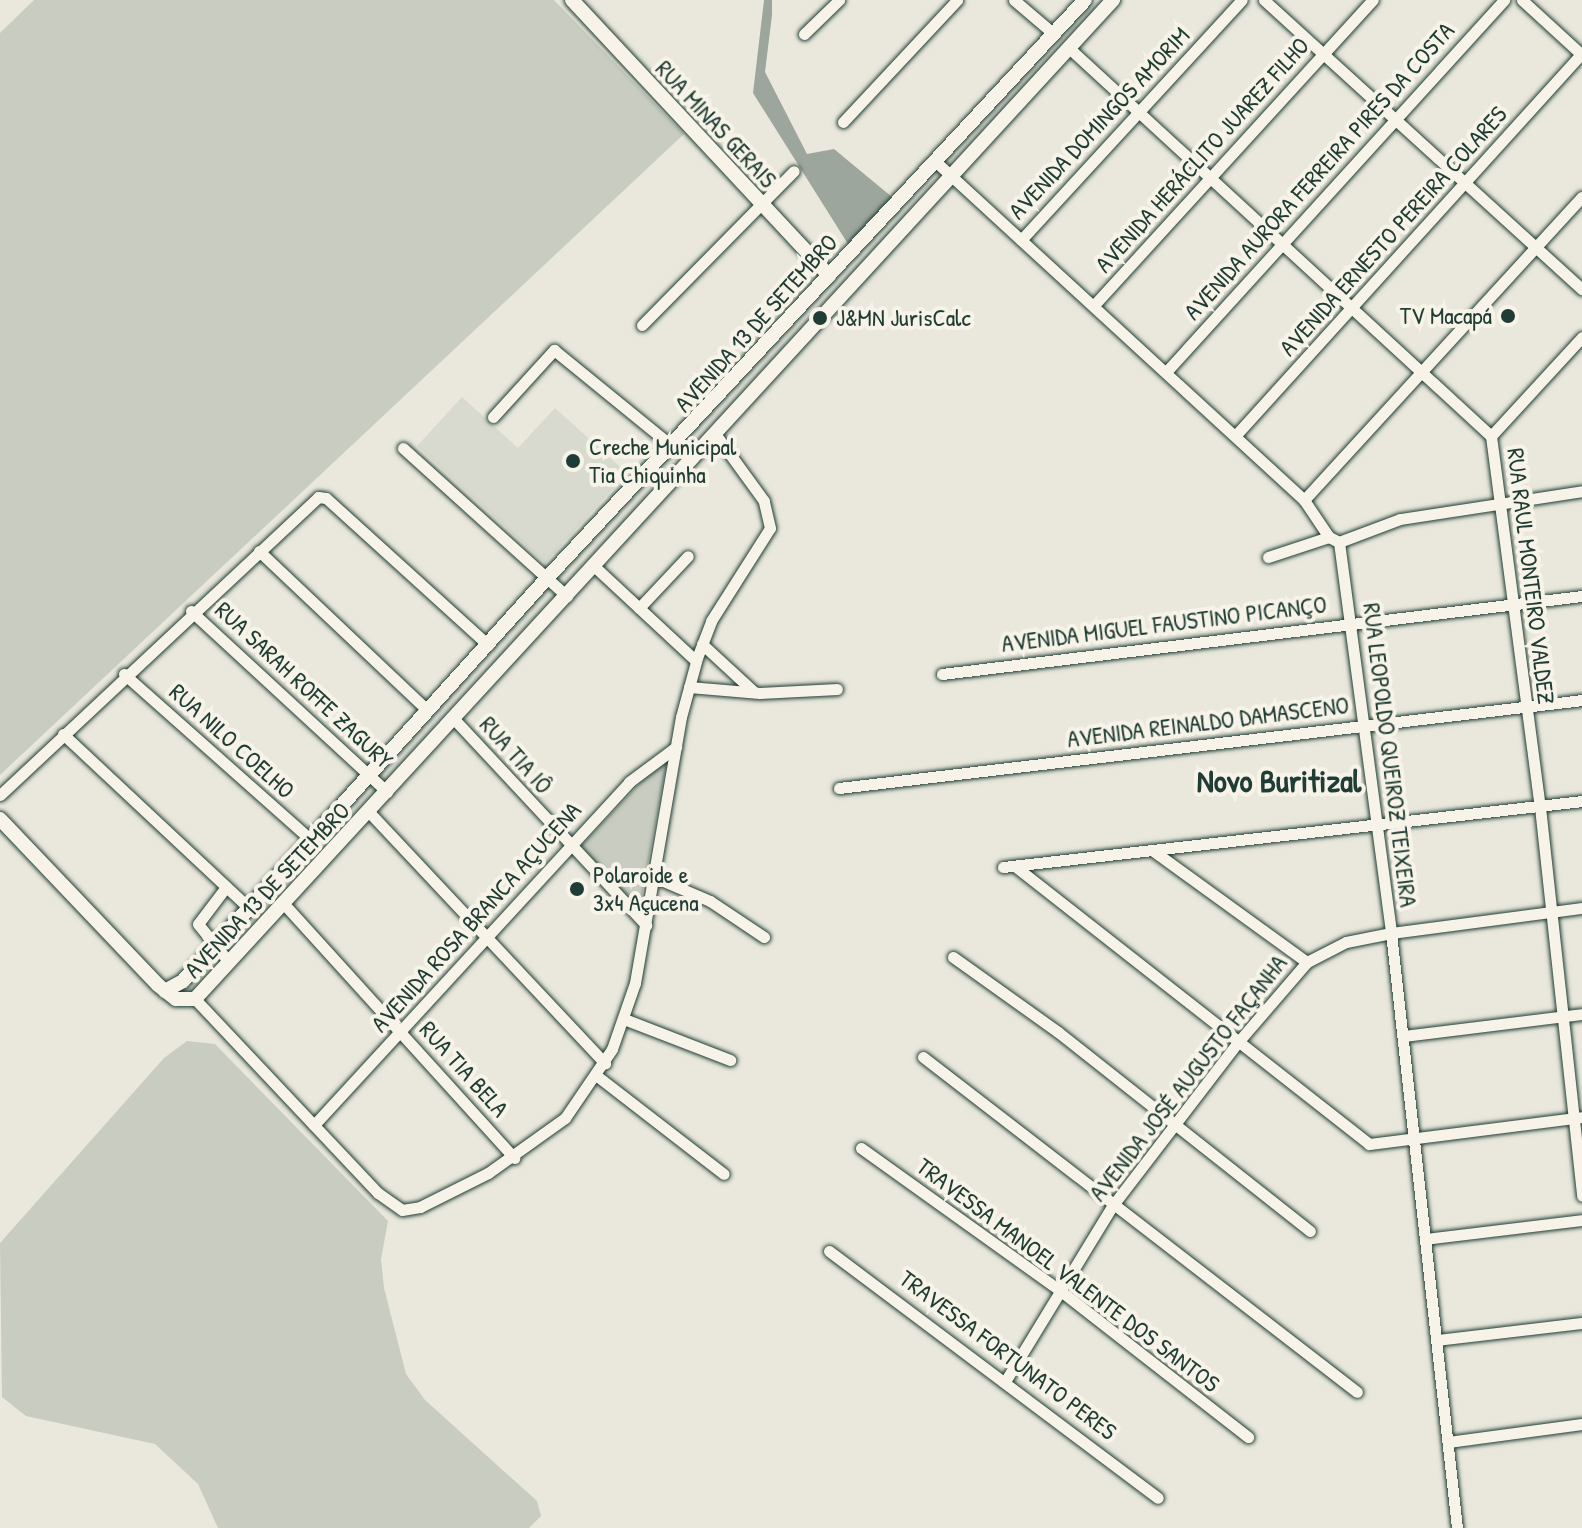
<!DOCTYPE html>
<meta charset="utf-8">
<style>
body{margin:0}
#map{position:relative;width:1582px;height:1528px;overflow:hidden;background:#eae8dd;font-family:"Patrick Hand",sans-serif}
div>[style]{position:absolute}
.built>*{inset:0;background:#d9dacf}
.green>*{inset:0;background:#c8ccc1}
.water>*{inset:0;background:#9ca69c}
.roads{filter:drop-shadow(0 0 2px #1f3d34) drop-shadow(0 0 2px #1f3d34)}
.minor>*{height:11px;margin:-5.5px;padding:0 5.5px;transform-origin:5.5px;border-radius:5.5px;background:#f7f3e8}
.tertiary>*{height:14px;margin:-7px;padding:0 7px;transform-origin:7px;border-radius:7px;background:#f7f3e8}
.dots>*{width:22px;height:22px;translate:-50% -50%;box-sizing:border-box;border:4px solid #f7f3e8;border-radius:50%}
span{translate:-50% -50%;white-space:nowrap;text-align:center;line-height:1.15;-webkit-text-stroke:8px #f7f3e8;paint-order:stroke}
.street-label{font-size:24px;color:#1f3d34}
.poi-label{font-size:24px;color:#1f3d34}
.right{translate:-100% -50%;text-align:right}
.left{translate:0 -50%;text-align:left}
.district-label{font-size:32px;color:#1f3d34;font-weight:700}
</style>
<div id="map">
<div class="built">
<div style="clip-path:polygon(462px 397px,518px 448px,555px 408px,627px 473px,545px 563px,417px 446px)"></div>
</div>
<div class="green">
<div style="clip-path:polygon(34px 0,554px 0,684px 134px,0 775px,0 33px)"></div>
<div style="clip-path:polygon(663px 759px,667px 761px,639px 911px,581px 846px)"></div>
<div style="clip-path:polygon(187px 1041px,215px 1044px,388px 1221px,381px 1259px,384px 1288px,406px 1374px,425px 1400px,537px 1501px,541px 1516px,529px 1528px,218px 1528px,198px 1484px,155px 1444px,26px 1416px,2px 1397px,0 1243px,164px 1058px)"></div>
</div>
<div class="water">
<div style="clip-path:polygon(764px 0,772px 0,772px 15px,765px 72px,807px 154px,834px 149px,892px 197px,848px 244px,753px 93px)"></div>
</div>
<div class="roads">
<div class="minor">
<div style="left:1014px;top:0;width:52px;rotate:40.4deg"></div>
<div style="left:1264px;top:0;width:430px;rotate:42.3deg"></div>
<div style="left:1522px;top:0;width:81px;rotate:42.5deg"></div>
<div style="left:804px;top:34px;width:49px;rotate:-44.2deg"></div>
<div style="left:1069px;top:48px;width:573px;rotate:42.6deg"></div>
<div style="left:1491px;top:436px;width:374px;rotate:82.5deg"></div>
<div style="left:1540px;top:807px;width:391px;rotate:83.8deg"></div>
<div style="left:843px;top:122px;width:167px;rotate:-46.9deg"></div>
<div style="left:935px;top:161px;width:501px;rotate:42.57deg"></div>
<div style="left:1304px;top:500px;width:45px;rotate:56deg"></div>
<div style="left:1329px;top:537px;width:11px;rotate:27deg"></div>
<div style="left:1021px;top:240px;width:326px;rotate:-47.4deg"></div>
<div style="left:1095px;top:304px;width:412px;rotate:-47.6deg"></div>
<div style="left:642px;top:325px;width:216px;rotate:-45.4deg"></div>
<div style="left:1166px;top:372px;width:503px;rotate:-47.74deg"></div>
<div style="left:493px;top:417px;width:91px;rotate:-47.7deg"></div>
<div style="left:554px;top:350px;width:154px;rotate:39.2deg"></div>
<div style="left:1235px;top:436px;width:517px;rotate:-47.82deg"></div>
<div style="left:1491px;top:436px;width:134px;rotate:-47.4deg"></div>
<div style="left:403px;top:448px;width:221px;rotate:42.1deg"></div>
<div style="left:1304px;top:500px;width:411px;rotate:-47.5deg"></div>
<div style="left:1339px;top:542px;width:394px;rotate:82.4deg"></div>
<div style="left:1391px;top:933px;width:599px;rotate:83.67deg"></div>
<div style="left:1339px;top:542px;width:65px;rotate:-20.7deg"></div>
<div style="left:1400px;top:519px;width:184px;rotate:-8.7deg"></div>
<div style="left:259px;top:551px;width:231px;rotate:43.4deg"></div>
<div style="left:1268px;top:557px;width:64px;rotate:-18.2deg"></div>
<div style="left:595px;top:567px;width:138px;rotate:42.9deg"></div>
<div style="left:639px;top:608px;width:71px;rotate:-46.7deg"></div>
<div style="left:191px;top:611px;width:267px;rotate:42.7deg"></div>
<div style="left:702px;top:644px;width:71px;rotate:42.7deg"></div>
<div style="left:124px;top:674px;width:250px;rotate:41.6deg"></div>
<div style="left:942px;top:674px;width:645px;rotate:-6.95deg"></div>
<div style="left:689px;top:687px;width:71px;rotate:4.8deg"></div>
<div style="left:760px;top:693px;width:77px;rotate:-3deg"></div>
<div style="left:454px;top:719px;width:282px;rotate:47deg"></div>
<div style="left:63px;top:734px;width:253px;rotate:43.1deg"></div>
<div style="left:839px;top:788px;width:748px;rotate:-6.75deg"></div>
<div style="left:0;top:795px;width:436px;rotate:-43.1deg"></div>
<div style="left:318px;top:497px;width:8px;rotate:7deg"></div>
<div style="left:326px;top:498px;width:219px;rotate:42.2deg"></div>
<div style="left:369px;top:812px;width:345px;rotate:46.8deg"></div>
<div style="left:1152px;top:850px;width:191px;rotate:35.9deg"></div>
<div style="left:1003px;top:867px;width:583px;rotate:-6.5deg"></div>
<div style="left:1016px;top:867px;width:449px;rotate:38.1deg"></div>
<div style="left:1369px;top:1144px;width:215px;rotate:-7.2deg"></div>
<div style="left:654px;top:877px;width:61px;rotate:23.2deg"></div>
<div style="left:710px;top:901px;width:65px;rotate:33.7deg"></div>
<div style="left:226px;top:887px;width:46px;rotate:127.1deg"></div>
<div style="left:198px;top:924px;width:49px;rotate:50.8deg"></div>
<div style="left:284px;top:904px;width:343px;rotate:47.8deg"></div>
<div style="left:953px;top:957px;width:129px;rotate:35.5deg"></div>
<div style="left:1058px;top:1032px;width:321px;rotate:38.3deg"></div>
<div style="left:195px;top:999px;width:267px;rotate:46.7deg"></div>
<div style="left:378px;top:1193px;width:29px;rotate:35deg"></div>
<div style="left:402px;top:1210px;width:18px;rotate:-9deg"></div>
<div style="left:420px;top:1207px;width:76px;rotate:-26.6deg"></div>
<div style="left:488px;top:1173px;width:95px;rotate:-35.5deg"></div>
<div style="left:565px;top:1118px;width:83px;rotate:-55.7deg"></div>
<div style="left:612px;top:1049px;width:70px;rotate:-70.8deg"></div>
<div style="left:635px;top:983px;width:270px;rotate:-80.2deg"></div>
<div style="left:681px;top:717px;width:61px;rotate:-74.8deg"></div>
<div style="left:697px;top:658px;width:40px;rotate:-69deg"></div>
<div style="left:711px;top:621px;width:110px;rotate:-57.6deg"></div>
<div style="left:770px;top:528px;width:28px;rotate:-103deg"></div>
<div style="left:764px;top:501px;width:82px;rotate:-126deg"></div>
<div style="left:624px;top:1019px;width:114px;rotate:21.1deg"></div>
<div style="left:1403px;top:1036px;width:180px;rotate:-7deg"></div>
<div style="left:923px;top:1057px;width:548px;rotate:37.66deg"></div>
<div style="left:597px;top:1076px;width:160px;rotate:37.7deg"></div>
<div style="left:314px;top:1125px;width:466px;rotate:-47.4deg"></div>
<div style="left:629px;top:782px;width:59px;rotate:-36.7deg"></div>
<div style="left:861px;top:1148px;width:242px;rotate:35.6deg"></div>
<div style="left:1058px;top:1289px;width:241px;rotate:37.9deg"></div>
<div style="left:1425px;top:1239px;width:158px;rotate:-6.9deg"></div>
<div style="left:829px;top:1251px;width:411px;rotate:36.9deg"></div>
<div style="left:1437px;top:1340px;width:146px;rotate:-6.7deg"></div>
<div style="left:1006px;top:1380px;width:205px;rotate:-58.6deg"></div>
<div style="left:1113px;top:1205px;width:207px;rotate:-52.5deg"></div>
<div style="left:1239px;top:1041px;width:104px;rotate:-49.3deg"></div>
<div style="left:1307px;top:962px;width:44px;rotate:-27.1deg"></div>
<div style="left:1346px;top:942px;width:46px;rotate:-11.3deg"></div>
<div style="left:1391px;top:933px;width:193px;rotate:-7.5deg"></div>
<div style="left:1448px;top:1442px;width:135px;rotate:-7.7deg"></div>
</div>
<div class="tertiary">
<div style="left:572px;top:0;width:377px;rotate:47deg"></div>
<div style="left:0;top:819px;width:229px;rotate:46.4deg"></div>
<div style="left:158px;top:985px;width:23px;rotate:38deg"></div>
<div style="left:176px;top:999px;width:19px"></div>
<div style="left:195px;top:999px;width:1357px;rotate:-47.42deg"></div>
<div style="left:165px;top:991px;width:21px;rotate:-29deg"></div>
<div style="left:183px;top:981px;width:544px;rotate:-47.9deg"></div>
<div style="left:548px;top:577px;width:788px;rotate:-47.06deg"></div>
</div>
</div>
<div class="dots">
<div style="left:1508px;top:316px;background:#1f3d34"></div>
<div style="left:820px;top:318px;background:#1f3d34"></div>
<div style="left:573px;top:461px;background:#1f3d34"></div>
<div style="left:577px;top:889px;background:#1f3d34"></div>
</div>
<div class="street-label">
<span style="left:1099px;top:123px;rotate:-47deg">AVENIDA DOMINGOS AMORIM</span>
<span style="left:716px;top:124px;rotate:47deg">RUA MINAS GERAIS</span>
<span style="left:1202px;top:155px;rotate:-48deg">AVENIDA HERÁCLITO JUAREZ FILHO</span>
<span style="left:1319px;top:171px;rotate:-48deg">AVENIDA AURORA FERREIRA PIRES DA COSTA</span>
<span style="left:1393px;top:231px;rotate:-48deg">AVENIDA ERNESTO PEREIRA COLARES</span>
<span style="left:756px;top:323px;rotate:-48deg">AVENIDA 13 DE SETEMBRO</span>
<span style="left:1531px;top:576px;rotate:83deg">RUA RAUL MONTEIRO VALDEZ</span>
<span style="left:1164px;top:624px;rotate:-7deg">AVENIDA MIGUEL FAUSTINO PICANÇO</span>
<span style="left:304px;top:685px;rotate:43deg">RUA SARAH ROFFE ZAGURY</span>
<span style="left:1208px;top:722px;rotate:-7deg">AVENIDA REINALDO DAMASCENO</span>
<span style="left:232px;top:741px;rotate:42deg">RUA NILO COELHO</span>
<span style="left:516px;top:755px;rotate:48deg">RUA TIA IÔ</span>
<span style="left:1390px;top:755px;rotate:83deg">RUA LEOPOLDO QUEIROZ TEIXEIRA</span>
<span style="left:267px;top:890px;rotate:-47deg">AVENIDA 13 DE SETEMBRO</span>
<span style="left:476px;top:917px;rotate:-48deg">AVENIDA ROSA BRANCA AÇUCENA</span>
<span style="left:464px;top:1069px;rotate:48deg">RUA TIA BELA</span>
<span style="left:1188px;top:1078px;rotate:-52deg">AVENIDA JOSÉ AUGUSTO FAÇANHA</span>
<span style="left:1068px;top:1275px;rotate:37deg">TRAVESSA MANOEL VALENTE DOS SANTOS</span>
<span style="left:1008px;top:1355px;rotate:37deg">TRAVESSA FORTUNATO PERES</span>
</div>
<div class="poi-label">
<span class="right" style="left:1492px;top:316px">TV Macapá</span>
<span class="left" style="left:836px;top:318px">J&amp;MN JurisCalc</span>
<span class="left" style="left:589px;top:461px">Creche Municipal<br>Tia Chiquinha</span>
<span class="left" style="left:593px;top:889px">Polaroide e<br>3x4 Açucena</span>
</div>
<div class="district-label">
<span style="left:1279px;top:781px">Novo Buritizal</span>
</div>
</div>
